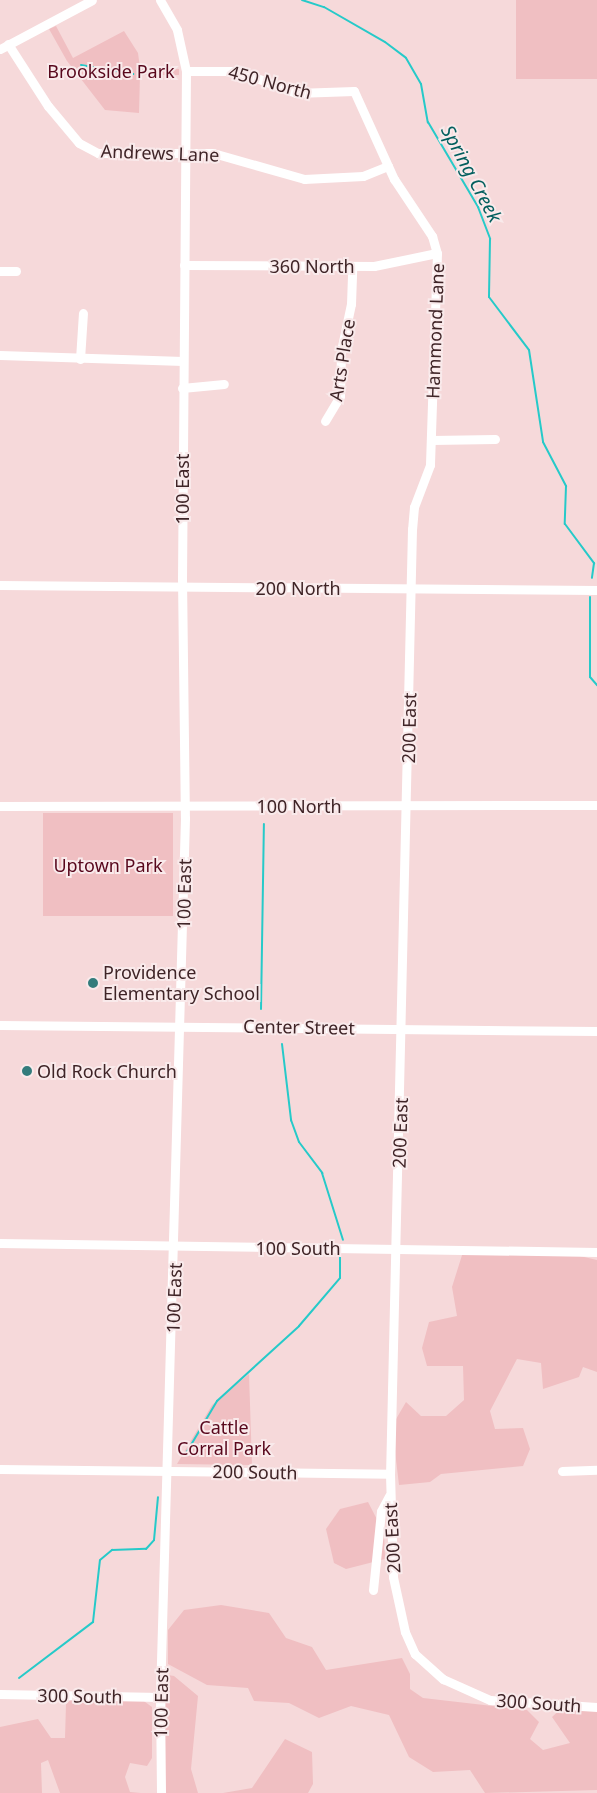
<!DOCTYPE html>
<style>
body{margin:0}
#map{position:relative;width:597px;height:1793px;overflow:hidden;background:#f6d9da;font-family:"Noto Sans",sans-serif}
div>[style]{position:absolute}
.green>*{inset:0;background:#f0bfc2;transform-origin:0 0}
.stream>*{height:2px;margin:-1px;padding:0 1px;transform-origin:1px;border-radius:1px;background:#26cac9}
.minor>*{height:9px;margin:-4.5px;padding:0 4.5px;transform-origin:4.5px;border-radius:4.5px;background:#fff}
.dots>*{width:14px;height:14px;translate:-50% -50%;box-sizing:border-box;border:2px solid #f9eaeb;border-radius:50%}
span{translate:-50% -50%;white-space:nowrap;text-align:center;line-height:1.15;-webkit-text-stroke:4px #f9eaeb;paint-order:stroke}
.park-label{font-size:18px;color:#58071c}
.street-label{font-size:18px;color:#3f2427}
.poi-label{font-size:18px;color:#3f2427}
.left{translate:0 -50%;text-align:left}
.water-label{font-size:19px;color:#035f5e;font-style:italic}
</style>
<div id="map">
<div class="green">
<div style="left:516px;top:0;width:81px;height:79px"></div>
<div style="clip-path:polygon(56px 26px,73px 58px,124px 31px,138px 53px,140px 68px,179px 69px,179px 75px,140px 75px,139px 113px,105px 110px,67px 61px,49px 29px)"></div>
<div style="left:43px;top:813px;width:130px;height:103px"></div>
<div style="clip-path:polygon(463px 1252px,567px 1253px,597px 1260px,597px 1372px,583px 1367px,579px 1377px,543px 1389px,541px 1363px,517px 1359px,490px 1411px,495px 1429px,523px 1428px,530px 1449px,523px 1466px,441px 1474px,430px 1482px,399px 1485px,392px 1426px,406px 1402px,421px 1416px,446px 1416px,464px 1400px,463px 1366px,427px 1366px,422px 1348px,429px 1322px,457px 1316px,452px 1287px)"></div>
<div style="clip-path:polygon(249px 1374px,252px 1465px,177px 1464px,212px 1405px)"></div>
<div style="clip-path:polygon(368px 1502px,384px 1533px,385px 1559px,346px 1569px,334px 1563px,326px 1529px,340px 1509px)"></div>
<div style="clip-path:polygon(221px 1605px,269px 1613px,286px 1638px,312px 1647px,326px 1670px,402px 1658px,410px 1674px,410px 1689px,423px 1698px,527px 1710px,539px 1722px,530px 1739px,543px 1750px,570px 1743px,552px 1717px,566px 1704px,597px 1711px,597px 1790px,485px 1793px,470px 1770px,433px 1772px,409px 1757px,389px 1715px,351px 1706px,319px 1718px,289px 1703px,254px 1701px,248px 1688px,207px 1685px,168px 1664px,168px 1630px,184px 1610px)"></div>
<div style="clip-path:polygon(168px 1675px,174px 1676px,198px 1696px,191px 1769px,198px 1793px,160px 1793px)"></div>
<div style="clip-path:polygon(74px 1697px,141px 1699px,152px 1707px,152px 1758px,147px 1766px,130px 1763px,125px 1777px,130px 1792px,141px 1793px,60px 1793px,48px 1760px,41px 1763px,42px 1793px,0 1793px,0 1727px,38px 1719px,51px 1738px,65px 1738px,66px 1704px)"></div>
<div style="clip-path:polygon(285px 1739px,312px 1752px,313px 1784px,308px 1793px,223px 1793px,252px 1788px)"></div>
</div>
<div class="stream">
<div style="left:302px;top:0;width:23px;rotate:18deg"></div>
<div style="left:324px;top:7px;width:70px;rotate:29.8deg"></div>
<div style="left:385px;top:42px;width:26px;rotate:37deg"></div>
<div style="left:406px;top:58px;width:30px;rotate:60deg"></div>
<div style="left:421px;top:84px;width:39px;rotate:80deg"></div>
<div style="left:428px;top:122px;width:99px;rotate:59.5deg"></div>
<div style="left:478px;top:207px;width:34px;rotate:69deg"></div>
<div style="left:490px;top:239px;width:58px;rotate:91deg"></div>
<div style="left:489px;top:297px;width:66px;rotate:53deg"></div>
<div style="left:529px;top:350px;width:93px;rotate:81.3deg"></div>
<div style="left:543px;top:442px;width:50px;rotate:62.4deg"></div>
<div style="left:566px;top:486px;width:38px;rotate:92deg"></div>
<div style="left:565px;top:524px;width:49px;rotate:53.4deg"></div>
<div style="left:594px;top:563px;width:15px;rotate:98deg"></div>
<div style="left:81px;top:65px;width:53px;rotate:9.8deg"></div>
<div style="left:590px;top:597px;width:80px;rotate:90deg"></div>
<div style="left:590px;top:677px;width:11px;rotate:49deg"></div>
<div style="left:261px;top:1009px;width:185px;rotate:-89.1deg"></div>
<div style="left:282px;top:1044px;width:77px;rotate:83.2deg"></div>
<div style="left:291px;top:1120px;width:23px;rotate:70deg"></div>
<div style="left:299px;top:1142px;width:39px;rotate:53deg"></div>
<div style="left:322px;top:1173px;width:70px;rotate:72.6deg"></div>
<div style="left:185px;top:1455px;width:63px;rotate:-59.3deg"></div>
<div style="left:217px;top:1401px;width:111px;rotate:-42.4deg"></div>
<div style="left:299px;top:1326px;width:63px;rotate:-49.5deg"></div>
<div style="left:340px;top:1278px;width:22px;rotate:-90deg"></div>
<div style="left:19px;top:1678px;width:93px;rotate:-37.1deg"></div>
<div style="left:93px;top:1622px;width:62px;rotate:-83.6deg"></div>
<div style="left:100px;top:1560px;width:16px;rotate:-40deg"></div>
<div style="left:112px;top:1550px;width:34px;rotate:-2deg"></div>
<div style="left:146px;top:1549px;width:12px;rotate:-48deg"></div>
<div style="left:154px;top:1540px;width:43px;rotate:-84.7deg"></div>
</div>
<div class="minor">
<div style="left:160px;top:0;width:34px;rotate:60deg"></div>
<div style="left:177px;top:30px;width:42px;rotate:77.6deg"></div>
<div style="left:186px;top:71px;width:507px;rotate:90.45deg"></div>
<div style="left:182px;top:578px;width:240px;rotate:89.3deg"></div>
<div style="left:185px;top:818px;width:879px;rotate:91.63deg"></div>
<div style="left:160px;top:1697px;width:96px;rotate:89.4deg"></div>
<div style="left:8px;top:44px;width:74px;rotate:57.2deg"></div>
<div style="left:48px;top:106px;width:48px;rotate:50deg"></div>
<div style="left:79px;top:143px;width:21px;rotate:28deg"></div>
<div style="left:98px;top:153px;width:115px"></div>
<div style="left:213px;top:153px;width:95px;rotate:15.9deg"></div>
<div style="left:304px;top:179px;width:59px;rotate:-2.9deg"></div>
<div style="left:363px;top:176px;width:27px;rotate:-22deg"></div>
<div style="left:0;top:49px;width:104px;rotate:-28deg"></div>
<div style="left:186px;top:71px;width:52px"></div>
<div style="left:238px;top:71px;width:62px;rotate:20.8deg"></div>
<div style="left:296px;top:93px;width:58px;rotate:-2deg"></div>
<div style="left:354px;top:91px;width:97px;rotate:65.6deg"></div>
<div style="left:394px;top:179px;width:69px;rotate:56.3deg"></div>
<div style="left:432px;top:236px;width:18px;rotate:74deg"></div>
<div style="left:437px;top:253px;width:212px;rotate:91.9deg"></div>
<div style="left:430px;top:465px;width:45px;rotate:110.9deg"></div>
<div style="left:414px;top:507px;width:22px;rotate:95deg"></div>
<div style="left:412px;top:529px;width:945px;rotate:91.33deg"></div>
<div style="left:390px;top:1474px;width:103px;rotate:88.3deg"></div>
<div style="left:393px;top:1577px;width:56px;rotate:77.7deg"></div>
<div style="left:405px;top:1632px;width:24px;rotate:66deg"></div>
<div style="left:415px;top:1654px;width:38px;rotate:42deg"></div>
<div style="left:443px;top:1679px;width:51px;rotate:24.1deg"></div>
<div style="left:490px;top:1700px;width:107px;rotate:3.7deg"></div>
<div style="left:184px;top:265px;width:190px;rotate:0.3deg"></div>
<div style="left:374px;top:266px;width:64px;rotate:-11.7deg"></div>
<div style="left:0;top:271px;width:16px"></div>
<div style="left:0;top:355px;width:183px;rotate:1.9deg"></div>
<div style="left:80px;top:359px;width:46px;rotate:-86.3deg"></div>
<div style="left:182px;top:388px;width:42px;rotate:-5.4deg"></div>
<div style="left:325px;top:421px;width:29px;rotate:-59deg"></div>
<div style="left:340px;top:396px;width:45px;rotate:-88.7deg"></div>
<div style="left:341px;top:351px;width:48px;rotate:-78deg"></div>
<div style="left:351px;top:304px;width:38px;rotate:-88deg"></div>
<div style="left:432px;top:440px;width:63px;rotate:-0.9deg"></div>
<div style="left:0;top:585px;width:597px;rotate:0.48deg"></div>
<div style="left:0;top:806px;width:597px;rotate:-0.1deg"></div>
<div style="left:0;top:1025px;width:597px;rotate:0.58deg"></div>
<div style="left:0;top:1243px;width:597px;rotate:0.86deg"></div>
<div style="left:0;top:1469px;width:390px;rotate:0.7deg"></div>
<div style="left:562px;top:1471px;width:35px;rotate:-2deg"></div>
<div style="left:373px;top:1590px;width:79px;rotate:-84.2deg"></div>
<div style="left:381px;top:1511px;width:17px;rotate:-62deg"></div>
<div style="left:0;top:1694px;width:160px;rotate:1.1deg"></div>
</div>
<div class="dots">
<div style="left:93px;top:983px;background:#337c7c"></div>
<div style="left:27px;top:1071px;background:#337c7c"></div>
</div>
<div class="park-label">
<span style="left:111px;top:71px">Brookside Park</span>
<span style="left:108px;top:865px">Uptown Park</span>
<span style="left:224px;top:1438px">Cattle<br>Corral Park</span>
</div>
<div class="street-label">
<span style="left:270px;top:82px;rotate:15deg">450 North</span>
<span style="left:160px;top:153px;rotate:2deg">Andrews Lane</span>
<span style="left:312px;top:266px">360 North</span>
<span style="left:435px;top:331px;rotate:-88deg">Hammond Lane</span>
<span style="left:342px;top:360px;rotate:-81deg">Arts Place</span>
<span style="left:182px;top:489px;rotate:-90deg">100 East</span>
<span style="left:298px;top:588px">200 North</span>
<span style="left:409px;top:728px;rotate:-89deg">200 East</span>
<span style="left:299px;top:806px">100 North</span>
<span style="left:184px;top:894px;rotate:-89deg">100 East</span>
<span style="left:299px;top:1027px;rotate:1deg">Center Street</span>
<span style="left:400px;top:1133px;rotate:-88deg">200 East</span>
<span style="left:298px;top:1248px">100 South</span>
<span style="left:174px;top:1298px;rotate:-88deg">100 East</span>
<span style="left:255px;top:1472px;rotate:1deg">200 South</span>
<span style="left:392px;top:1538px;rotate:-93deg">200 East</span>
<span style="left:80px;top:1696px;rotate:1deg">300 South</span>
<span style="left:161px;top:1703px;rotate:-89deg">100 East</span>
<span style="left:539px;top:1703px;rotate:4deg">300 South</span>
</div>
<div class="poi-label">
<span class="left" style="left:103px;top:983px">Providence<br>Elementary School</span>
<span class="left" style="left:37px;top:1071px">Old Rock Church</span>
</div>
<div class="water-label">
<span style="left:471px;top:174px;rotate:62deg">Spring Creek</span>
</div>
</div>
